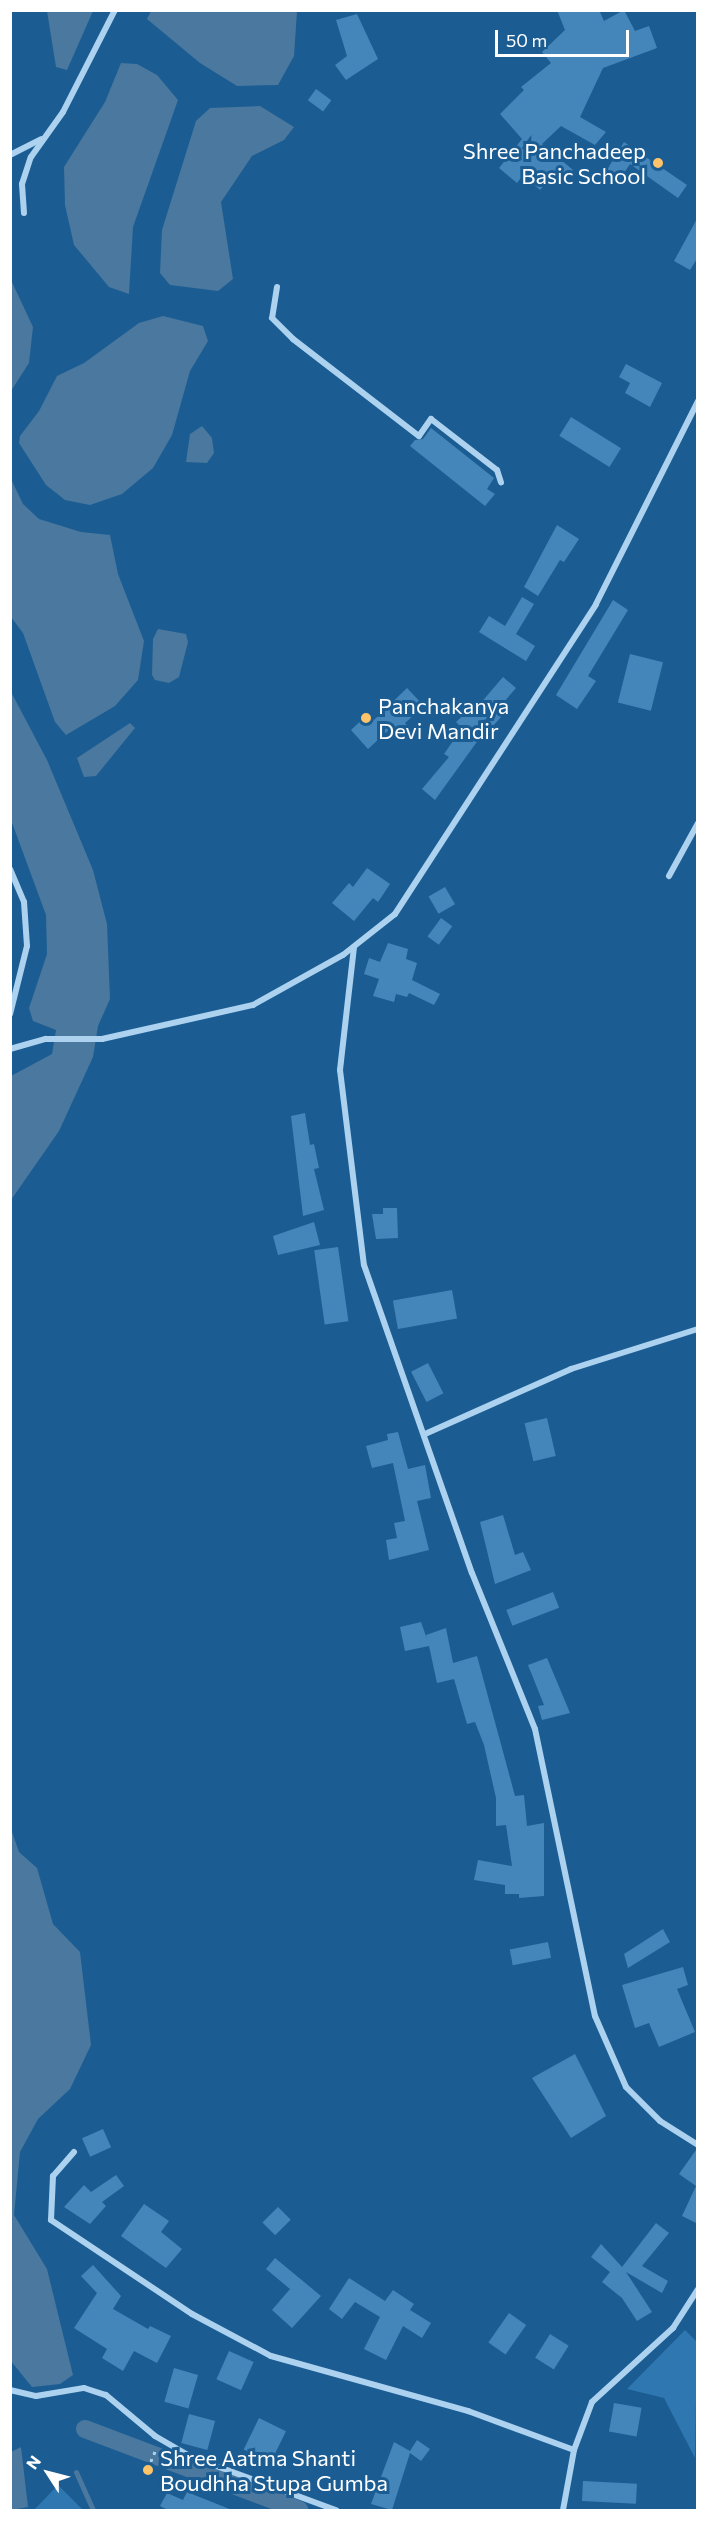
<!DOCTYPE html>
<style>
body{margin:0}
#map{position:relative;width:708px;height:2521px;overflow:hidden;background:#1b5d93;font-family:Commissioner,sans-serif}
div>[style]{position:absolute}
.green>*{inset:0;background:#2e77b1}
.water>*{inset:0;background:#4a789e}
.stream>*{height:5px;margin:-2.5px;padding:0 2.5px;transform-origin:2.5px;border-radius:2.5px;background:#4a789e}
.canal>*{height:18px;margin:-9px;padding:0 9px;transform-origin:9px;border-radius:9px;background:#4a789e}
.building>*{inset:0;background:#4486ba;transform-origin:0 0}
.path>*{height:3px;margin-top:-1.5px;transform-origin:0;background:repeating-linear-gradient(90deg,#acd2ef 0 3px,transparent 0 7.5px)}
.street>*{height:6px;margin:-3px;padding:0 3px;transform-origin:3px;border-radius:3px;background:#acd2ef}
.dots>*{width:16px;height:16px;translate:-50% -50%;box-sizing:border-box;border:3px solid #1b5d93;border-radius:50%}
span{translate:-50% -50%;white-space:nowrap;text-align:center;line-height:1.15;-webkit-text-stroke:6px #1b5d93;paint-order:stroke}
.poi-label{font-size:22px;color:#fff}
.right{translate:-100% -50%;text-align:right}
.left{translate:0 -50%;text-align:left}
.frame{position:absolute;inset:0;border:12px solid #fff;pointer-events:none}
.north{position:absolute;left:18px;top:2443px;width:60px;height:60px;-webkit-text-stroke:4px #1b5d93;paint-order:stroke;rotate:306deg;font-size:16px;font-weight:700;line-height:24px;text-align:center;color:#fff}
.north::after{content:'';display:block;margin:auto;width:21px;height:27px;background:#fff;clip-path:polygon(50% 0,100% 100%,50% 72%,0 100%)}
.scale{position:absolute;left:495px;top:30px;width:134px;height:27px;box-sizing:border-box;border:3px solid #fff;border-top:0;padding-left:8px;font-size:18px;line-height:21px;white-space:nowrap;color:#fff;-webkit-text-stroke:4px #1b5d93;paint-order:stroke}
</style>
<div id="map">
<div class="green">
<div style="clip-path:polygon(685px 2330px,697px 2342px,695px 2458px,664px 2398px,627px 2389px)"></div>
<div style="clip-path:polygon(58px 2485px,83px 2510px,34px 2510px)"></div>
</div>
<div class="water">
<div style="clip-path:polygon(47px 11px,93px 11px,67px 70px,56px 67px)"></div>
<div style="clip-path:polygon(151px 11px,297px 11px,294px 56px,278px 85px,237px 86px,200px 63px,147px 19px)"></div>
<div style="clip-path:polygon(121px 63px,137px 64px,157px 75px,178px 100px,133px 227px,129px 294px,109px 287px,74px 245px,65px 205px,64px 167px,105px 102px)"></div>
<div style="clip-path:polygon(260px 106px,294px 127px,284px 140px,252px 156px,221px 202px,233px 279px,218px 291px,170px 285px,160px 273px,162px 230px,196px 121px,210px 108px)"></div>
<div style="clip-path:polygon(11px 280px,33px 327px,29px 363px,11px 391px)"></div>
<div style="clip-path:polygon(163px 316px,203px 326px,208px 341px,190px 371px,172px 435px,153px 468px,122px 494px,90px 505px,65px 500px,46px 485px,19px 443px,20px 436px,39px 411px,57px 376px,84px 363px,139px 323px)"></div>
<div style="clip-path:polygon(202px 426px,212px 438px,214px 453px,207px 463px,186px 462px,190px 434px)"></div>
<div style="clip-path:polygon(10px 477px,23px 504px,39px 519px,81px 532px,110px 535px,118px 574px,144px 641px,138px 680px,115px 706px,66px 735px,55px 722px,23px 633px,11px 617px)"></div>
<div style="clip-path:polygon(158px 629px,186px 634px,188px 642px,179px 677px,169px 683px,155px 680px,152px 675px,153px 639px)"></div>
<div style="clip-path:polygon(10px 690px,47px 760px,93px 870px,107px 924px,110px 999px,98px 1026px,93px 1057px,59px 1131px,11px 1200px,11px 1076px,52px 1054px,56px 1030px,33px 1021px,29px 1008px,47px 954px,46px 915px,11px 820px)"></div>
<div style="clip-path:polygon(130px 723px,135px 728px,96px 776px,84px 777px,77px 758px)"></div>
<div style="clip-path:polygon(11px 1829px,19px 1852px,37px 1868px,53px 1924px,80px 1952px,91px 2045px,70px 2089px,38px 2119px,20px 2152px,14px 2215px,47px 2269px,73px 2375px,60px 2384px,32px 2387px,10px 2360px)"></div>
<div style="clip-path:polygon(21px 2447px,28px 2507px,11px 2510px,11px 2452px)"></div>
</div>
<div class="stream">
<div style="left:76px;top:2472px;width:42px;rotate:65.9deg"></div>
</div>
<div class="canal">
<div style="left:85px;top:2429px;width:229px;rotate:20.7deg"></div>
</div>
<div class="building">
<div style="clip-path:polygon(557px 10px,599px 10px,604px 21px,624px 10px,635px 31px,649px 26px,657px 48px,603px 68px,580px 117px,606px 132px,595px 145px,561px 126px,542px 144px,573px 170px,563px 182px,554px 174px,540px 190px,523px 175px,517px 183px,499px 168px,522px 139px,500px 114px,524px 90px,521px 87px,551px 63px,542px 52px,565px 30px)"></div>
<div style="clip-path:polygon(357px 14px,378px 59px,346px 80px,335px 65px,347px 56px,336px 20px)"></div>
<div style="left:316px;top:89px;width:19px;height:14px;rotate:36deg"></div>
<div style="clip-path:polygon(624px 142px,687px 185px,678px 198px,630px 164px,618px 182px,605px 173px)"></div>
<div style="clip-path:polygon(698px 217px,698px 257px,690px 270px,674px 261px)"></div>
<div style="clip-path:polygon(626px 364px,662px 383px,650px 407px,625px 393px,630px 383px,619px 377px)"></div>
<div style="left:571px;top:417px;width:59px;height:22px;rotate:32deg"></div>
<div style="clip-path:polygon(431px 428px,494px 478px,487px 489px,495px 494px,485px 506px,410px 446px,415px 440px,423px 439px)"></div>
<div style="clip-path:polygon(557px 525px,579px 539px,564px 562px,560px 560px,538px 596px,524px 587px)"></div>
<div style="clip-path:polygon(522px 597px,534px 604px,516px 634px,535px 646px,526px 661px,479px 632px,489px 616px,505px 626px)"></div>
<div style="clip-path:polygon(613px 600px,628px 610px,588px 676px,596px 681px,577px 709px,556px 695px)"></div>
<div style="left:630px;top:654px;width:34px;height:50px;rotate:14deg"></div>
<div style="clip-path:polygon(503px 677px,516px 688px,496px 711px,502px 716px,492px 727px,489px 725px,435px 800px,422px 789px,449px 757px,444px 754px,462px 728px,456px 722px,470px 709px,473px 712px)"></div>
<div style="clip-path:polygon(407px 688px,424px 706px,405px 723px,409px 728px,397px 736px,391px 728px,368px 749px,351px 730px,368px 714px,374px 720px)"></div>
<div style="clip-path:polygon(367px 868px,390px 884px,378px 902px,373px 898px,354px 921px,332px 903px,349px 883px,353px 887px)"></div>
<div style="left:445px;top:887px;width:20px;height:19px;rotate:60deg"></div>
<div style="left:441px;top:918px;width:14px;height:23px;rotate:36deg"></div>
<div style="clip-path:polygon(388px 943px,408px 949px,406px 959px,417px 963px,412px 980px,440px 994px,434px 1005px,409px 993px,407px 997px,396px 994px,394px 1002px,373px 996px,379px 979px,364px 974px,369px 958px,380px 962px)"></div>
<div style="clip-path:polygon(305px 1113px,310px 1145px,314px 1144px,319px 1168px,314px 1169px,324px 1210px,303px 1216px,291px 1116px)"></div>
<div style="clip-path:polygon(383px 1208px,397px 1208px,398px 1238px,376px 1239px,372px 1214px,383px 1214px)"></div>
<div style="clip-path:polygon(314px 1222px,320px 1245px,278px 1255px,273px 1236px)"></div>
<div style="left:338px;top:1247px;width:75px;height:24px;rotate:82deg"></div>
<div style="left:452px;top:1290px;width:29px;height:60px;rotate:80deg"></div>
<div style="left:428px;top:1363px;width:34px;height:19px;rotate:63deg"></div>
<div style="left:547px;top:1418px;width:39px;height:23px;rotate:77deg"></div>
<div style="clip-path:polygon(398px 1432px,408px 1469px,425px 1465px,431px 1498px,417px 1501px,429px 1550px,389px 1560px,386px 1540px,397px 1538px,394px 1523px,405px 1521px,393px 1463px,372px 1468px,366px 1446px,388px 1440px,387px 1434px)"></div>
<div style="clip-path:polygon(503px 1515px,515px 1555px,523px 1552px,531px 1570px,495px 1584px,480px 1522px)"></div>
<div style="left:553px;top:1592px;width:17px;height:50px;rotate:69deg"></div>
<div style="clip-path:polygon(421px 1622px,427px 1639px,426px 1635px,446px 1628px,453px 1663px,477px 1656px,515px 1796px,524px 1795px,527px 1826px,544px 1823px,544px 1896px,519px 1898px,519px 1894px,505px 1894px,505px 1885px,474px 1880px,478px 1860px,512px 1866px,506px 1825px,496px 1826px,496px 1798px,484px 1745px,475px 1722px,467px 1724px,454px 1679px,437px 1683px,429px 1646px,405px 1651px,400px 1627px)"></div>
<div style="clip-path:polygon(547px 1658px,570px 1713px,542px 1720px,538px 1706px,544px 1705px,528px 1665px)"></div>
<div style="clip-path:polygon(663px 1929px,670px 1942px,628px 1968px,624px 1954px)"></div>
<div style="left:548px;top:1942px;width:16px;height:39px;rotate:79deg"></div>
<div style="clip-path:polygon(683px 1967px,688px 1985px,677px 1989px,695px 2032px,659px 2047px,649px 2023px,635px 2028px,622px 1985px)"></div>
<div style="clip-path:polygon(575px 2054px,606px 2116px,571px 2138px,532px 2078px)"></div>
<div style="left:103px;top:2129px;width:20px;height:23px;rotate:66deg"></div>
<div style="clip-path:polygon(696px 2150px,698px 2150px,698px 2224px,682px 2216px,696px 2186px,679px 2174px)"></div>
<div style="clip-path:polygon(116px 2175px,124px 2186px,102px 2202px,106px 2206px,90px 2224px,64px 2207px,84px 2185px,91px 2192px)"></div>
<div style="clip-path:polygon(144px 2204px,169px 2221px,161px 2232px,182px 2249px,166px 2268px,121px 2236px)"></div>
<div style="left:278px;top:2207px;width:18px;height:22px;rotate:45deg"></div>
<div style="clip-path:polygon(656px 2223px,669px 2233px,642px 2266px,668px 2281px,662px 2293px,626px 2272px,652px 2312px,637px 2321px,622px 2298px,602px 2282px,610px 2272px,591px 2257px,601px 2244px,622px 2267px)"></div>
<div style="clip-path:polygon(275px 2258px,321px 2296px,292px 2328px,272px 2310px,290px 2289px,266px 2269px)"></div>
<div style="clip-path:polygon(93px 2265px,121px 2296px,113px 2309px,148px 2329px,150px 2326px,171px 2336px,157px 2363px,134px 2351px,123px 2371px,102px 2358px,107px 2349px,74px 2328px,97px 2293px,81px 2276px)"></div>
<div style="clip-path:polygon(349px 2278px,385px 2301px,393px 2290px,414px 2304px,410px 2310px,431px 2323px,422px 2338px,403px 2326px,386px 2360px,364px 2349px,380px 2317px,355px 2302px,342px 2319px,329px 2309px)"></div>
<div style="left:509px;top:2313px;width:21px;height:36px;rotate:35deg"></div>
<div style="left:550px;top:2334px;width:22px;height:28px;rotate:32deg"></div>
<div style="left:229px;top:2351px;width:27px;height:31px;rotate:24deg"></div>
<div style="left:174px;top:2368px;width:25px;height:35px;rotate:16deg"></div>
<div style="left:614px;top:2403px;width:28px;height:29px;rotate:10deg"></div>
<div style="left:189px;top:2414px;width:27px;height:30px;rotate:15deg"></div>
<div style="left:259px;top:2418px;width:30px;height:35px;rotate:26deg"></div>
<div style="clip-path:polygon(417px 2440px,430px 2449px,421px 2461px,410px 2453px,392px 2510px,371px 2504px,394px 2442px,410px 2451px)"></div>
<div style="left:583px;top:2481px;width:54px;height:20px;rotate:3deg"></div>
<div style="clip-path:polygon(187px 2492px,232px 2510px,231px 2511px,170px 2511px,160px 2506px,167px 2493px,183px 2500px)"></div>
</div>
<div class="path">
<div style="left:145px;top:2475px;width:28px;rotate:-67deg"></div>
</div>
<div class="street">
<div style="left:10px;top:155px;width:35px;rotate:-27deg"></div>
<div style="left:24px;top:213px;width:29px;rotate:-94deg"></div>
<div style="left:22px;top:184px;width:28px;rotate:-72deg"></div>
<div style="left:31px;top:157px;width:55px;rotate:-54.6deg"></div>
<div style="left:63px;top:112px;width:114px;rotate:-63deg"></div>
<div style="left:277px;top:287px;width:31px;rotate:99deg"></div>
<div style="left:272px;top:318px;width:30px;rotate:45deg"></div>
<div style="left:293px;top:339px;width:159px;rotate:37.6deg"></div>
<div style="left:419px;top:436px;width:21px;rotate:-55deg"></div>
<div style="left:431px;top:419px;width:83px;rotate:37.7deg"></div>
<div style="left:497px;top:470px;width:13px;rotate:72deg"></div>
<div style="left:10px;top:869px;width:36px;rotate:67deg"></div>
<div style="left:24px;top:902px;width:44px;rotate:86.1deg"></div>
<div style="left:27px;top:946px;width:70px;rotate:104deg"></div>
<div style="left:669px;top:876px;width:60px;rotate:-61.3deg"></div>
<div style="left:354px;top:947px;width:124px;rotate:96.5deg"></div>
<div style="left:340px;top:1070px;width:196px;rotate:83deg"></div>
<div style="left:364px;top:1265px;width:326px;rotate:70.7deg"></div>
<div style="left:472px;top:1573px;width:168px;rotate:68deg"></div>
<div style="left:535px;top:1729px;width:293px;rotate:78.2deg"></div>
<div style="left:595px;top:2016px;width:77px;rotate:66.4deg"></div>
<div style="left:626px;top:2087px;width:48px;rotate:45deg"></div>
<div style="left:660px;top:2121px;width:45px;rotate:32.3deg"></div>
<div style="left:10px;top:1049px;width:37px;rotate:-16deg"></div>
<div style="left:46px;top:1039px;width:56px"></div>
<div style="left:102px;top:1039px;width:155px;rotate:-12.7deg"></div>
<div style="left:253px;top:1005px;width:103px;rotate:-29.1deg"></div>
<div style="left:343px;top:955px;width:66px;rotate:-38.3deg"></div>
<div style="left:395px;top:914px;width:369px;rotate:-57deg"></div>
<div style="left:596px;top:604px;width:227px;rotate:-63.3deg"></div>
<div style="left:425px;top:1434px;width:160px;rotate:-24deg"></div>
<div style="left:571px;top:1369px;width:133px;rotate:-17.5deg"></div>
<div style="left:74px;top:2152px;width:32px;rotate:131deg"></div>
<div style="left:53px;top:2176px;width:44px;rotate:92.6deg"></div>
<div style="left:51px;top:2220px;width:169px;rotate:33.7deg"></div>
<div style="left:192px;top:2314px;width:89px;rotate:28deg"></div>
<div style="left:271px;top:2356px;width:205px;rotate:15.6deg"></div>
<div style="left:468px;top:2411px;width:113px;rotate:20.2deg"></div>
<div style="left:10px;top:2390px;width:27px;rotate:13deg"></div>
<div style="left:36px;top:2396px;width:49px;rotate:-9.5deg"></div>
<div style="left:84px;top:2388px;width:23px;rotate:18deg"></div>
<div style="left:106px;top:2395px;width:64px;rotate:39.9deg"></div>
<div style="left:155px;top:2436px;width:39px;rotate:30deg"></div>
<div style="left:189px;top:2456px;width:157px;rotate:20.2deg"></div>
<div style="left:563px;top:2510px;width:61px;rotate:-79.6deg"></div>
<div style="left:574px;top:2450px;width:51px;rotate:-69.4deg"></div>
<div style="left:592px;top:2402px;width:110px;rotate:-42.4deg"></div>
<div style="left:673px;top:2328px;width:46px;rotate:-57.3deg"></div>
</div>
<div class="dots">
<div style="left:658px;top:163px;background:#ffc36a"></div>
<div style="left:366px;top:718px;background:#ffc36a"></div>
<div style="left:148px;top:2470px;background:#ffc36a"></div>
</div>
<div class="poi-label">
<span class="right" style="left:646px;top:163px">Shree Panchadeep<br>Basic School</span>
<span class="left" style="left:378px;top:718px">Panchakanya<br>Devi Mandir</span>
<span class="left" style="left:160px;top:2470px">Shree Aatma Shanti<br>Boudhha Stupa Gumba</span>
</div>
<div class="frame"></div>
<div class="north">N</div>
<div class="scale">50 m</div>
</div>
